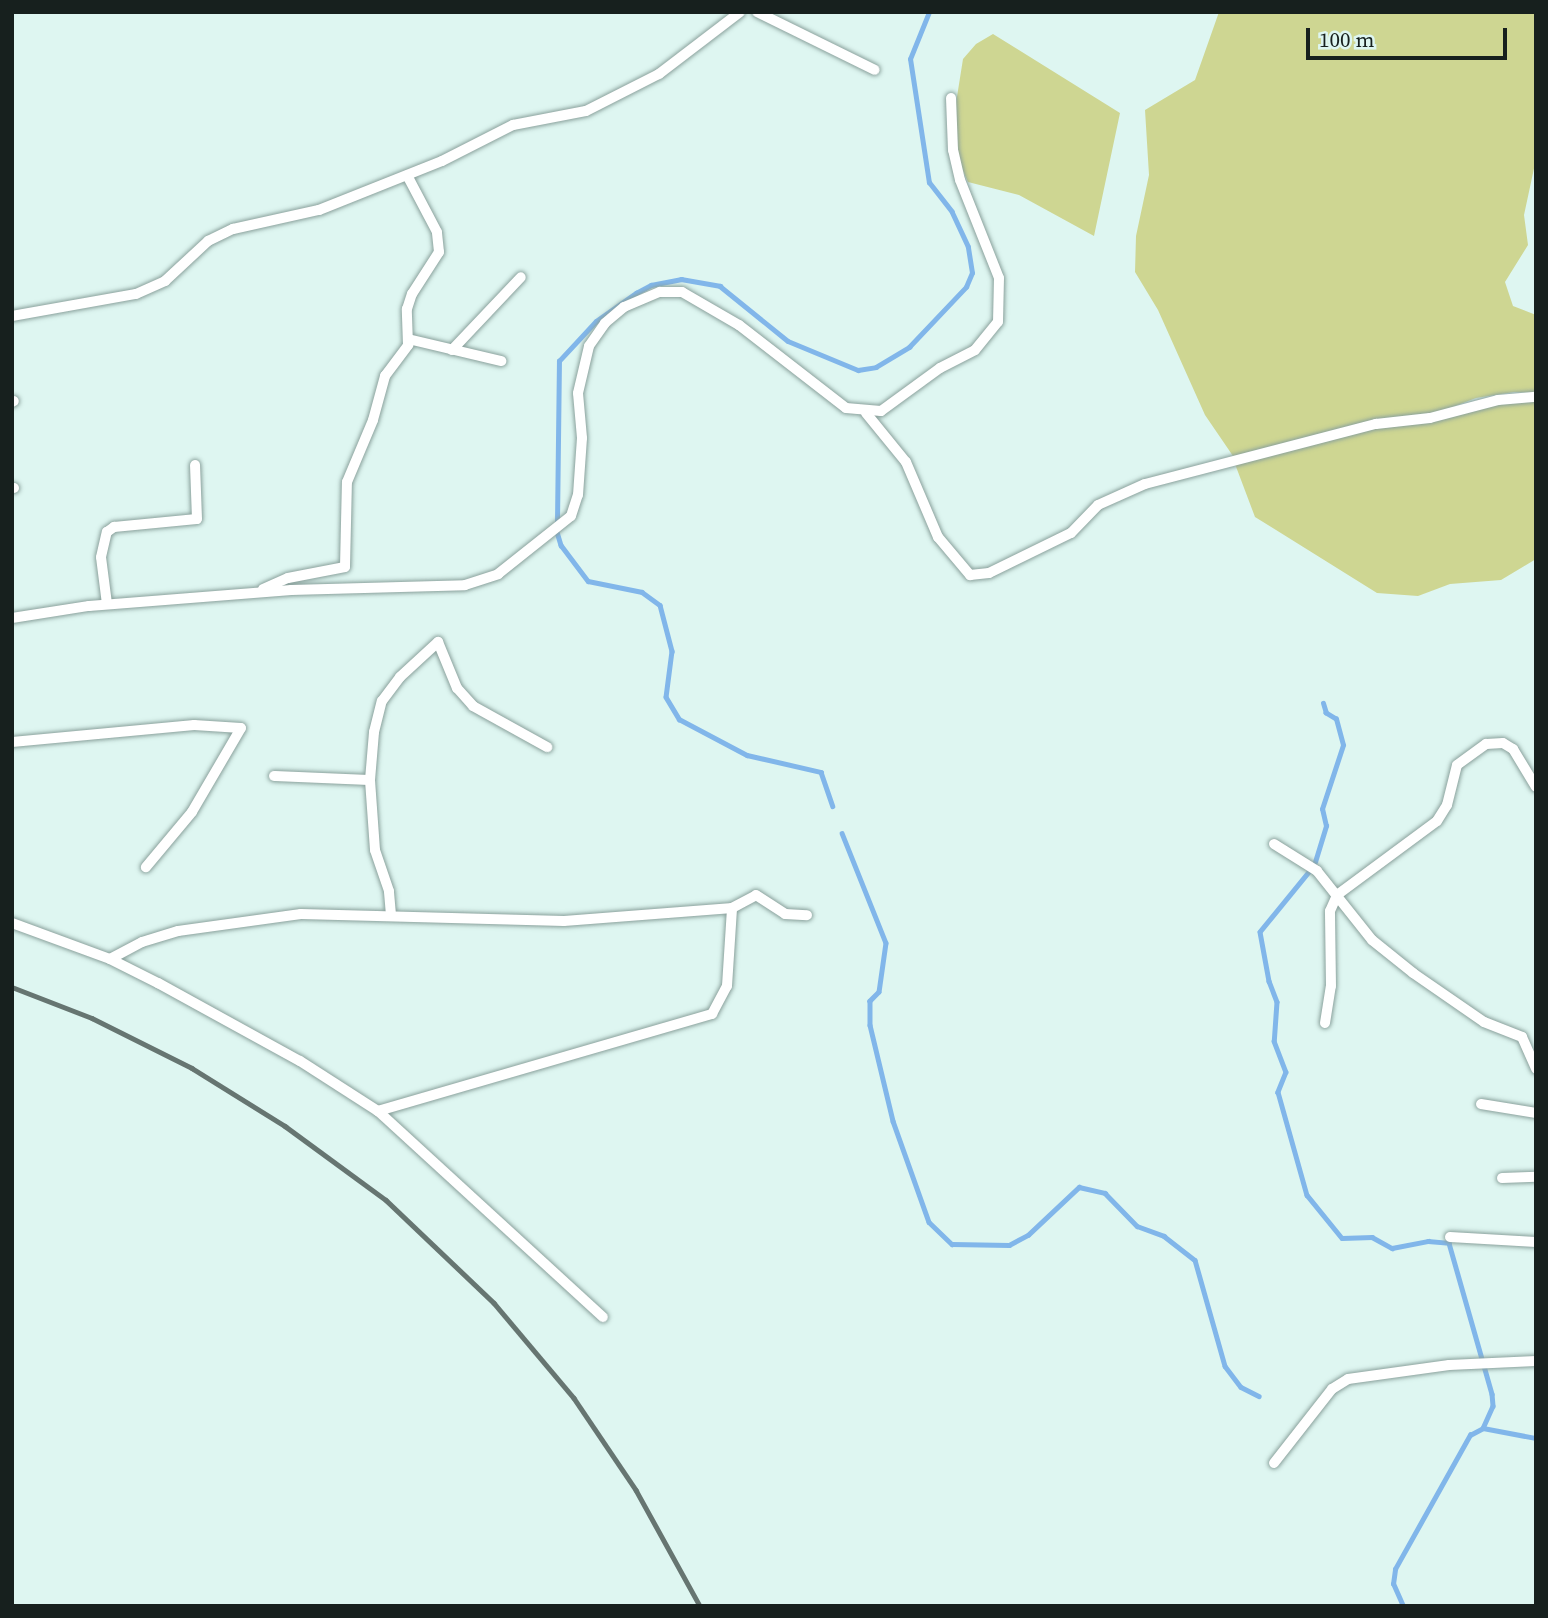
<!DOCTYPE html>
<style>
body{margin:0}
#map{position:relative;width:1548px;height:1618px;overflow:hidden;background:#def6f1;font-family:"Source Serif 4",serif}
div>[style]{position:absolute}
.green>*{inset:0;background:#ced692}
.stream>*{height:4.5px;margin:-2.25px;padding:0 2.25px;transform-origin:2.25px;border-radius:2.25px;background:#81b6ea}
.roads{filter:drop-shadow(0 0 2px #8aa19c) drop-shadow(0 0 2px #8aa19c)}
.minor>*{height:10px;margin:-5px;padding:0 5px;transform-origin:5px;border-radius:5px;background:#fff}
.rail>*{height:4.5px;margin:-2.25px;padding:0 2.25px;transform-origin:2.25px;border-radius:2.25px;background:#667571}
span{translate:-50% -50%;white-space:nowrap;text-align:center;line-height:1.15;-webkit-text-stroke:5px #def6f1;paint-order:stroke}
.frame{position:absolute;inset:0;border:14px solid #17201e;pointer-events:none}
.scale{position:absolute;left:1306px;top:28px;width:201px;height:32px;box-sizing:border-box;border:4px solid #17201e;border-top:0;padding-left:9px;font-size:21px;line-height:24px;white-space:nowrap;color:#17201e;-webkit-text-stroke:5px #def6f1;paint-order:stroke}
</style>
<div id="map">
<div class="green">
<div style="clip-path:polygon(1219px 12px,1536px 12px,1536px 159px,1524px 215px,1528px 245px,1505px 282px,1513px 306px,1536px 315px,1536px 393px,1514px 392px,1476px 398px,1434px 414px,1233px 456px,1205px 415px,1158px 310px,1135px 272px,1136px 236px,1149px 175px,1145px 110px,1195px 80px)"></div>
<div style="clip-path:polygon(993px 34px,1120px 113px,1094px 236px,1019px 195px,968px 182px,957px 157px,956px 103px,963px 59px,976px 44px)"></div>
<div style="clip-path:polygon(1536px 401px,1536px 559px,1501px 580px,1450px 584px,1418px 596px,1377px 593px,1255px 517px,1235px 464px,1381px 427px,1484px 406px)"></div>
</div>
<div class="stream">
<div style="left:557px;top:522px;width:161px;rotate:-89.3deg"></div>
<div style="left:559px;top:361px;width:54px;rotate:-47.2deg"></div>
<div style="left:596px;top:321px;width:49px;rotate:-35deg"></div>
<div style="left:636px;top:293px;width:17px;rotate:-28deg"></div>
<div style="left:651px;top:285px;width:31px;rotate:-11deg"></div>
<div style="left:681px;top:279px;width:40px;rotate:10deg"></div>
<div style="left:720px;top:286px;width:87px;rotate:39deg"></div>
<div style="left:788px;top:341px;width:76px;rotate:22.5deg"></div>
<div style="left:858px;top:370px;width:18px;rotate:-9deg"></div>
<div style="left:876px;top:367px;width:39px;rotate:-31deg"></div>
<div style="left:909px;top:347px;width:83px;rotate:-46.5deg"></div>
<div style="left:966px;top:287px;width:15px;rotate:-67deg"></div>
<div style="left:972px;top:273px;width:26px;rotate:-99deg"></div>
<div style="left:968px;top:247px;width:38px;rotate:-115deg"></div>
<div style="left:952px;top:212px;width:37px;rotate:-128deg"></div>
<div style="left:929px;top:183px;width:125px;rotate:-98.7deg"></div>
<div style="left:910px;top:59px;width:51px;rotate:-68deg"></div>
<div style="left:557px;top:532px;width:14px;rotate:73deg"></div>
<div style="left:561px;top:545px;width:45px;rotate:53.1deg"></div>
<div style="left:588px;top:581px;width:55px;rotate:11.5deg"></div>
<div style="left:642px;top:592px;width:22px;rotate:36deg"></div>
<div style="left:660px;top:605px;width:48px;rotate:75.4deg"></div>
<div style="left:672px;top:651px;width:46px;rotate:97.4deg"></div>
<div style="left:666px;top:697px;width:26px;rotate:59deg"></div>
<div style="left:679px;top:719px;width:77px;rotate:27.9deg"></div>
<div style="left:747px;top:755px;width:76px;rotate:12.9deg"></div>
<div style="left:821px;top:772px;width:36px;rotate:71deg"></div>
<div style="left:842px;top:833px;width:118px;rotate:68.2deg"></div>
<div style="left:886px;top:943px;width:49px;rotate:98.1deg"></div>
<div style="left:879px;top:992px;width:13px;rotate:135deg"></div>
<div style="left:870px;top:1001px;width:24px;rotate:90deg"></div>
<div style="left:870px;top:1025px;width:99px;rotate:76.5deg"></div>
<div style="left:893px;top:1121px;width:107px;rotate:70.4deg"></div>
<div style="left:929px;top:1222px;width:32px;rotate:44deg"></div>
<div style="left:952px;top:1244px;width:57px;rotate:1deg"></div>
<div style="left:1009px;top:1245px;width:21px;rotate:-28deg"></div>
<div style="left:1028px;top:1235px;width:70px;rotate:-43.3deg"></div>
<div style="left:1079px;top:1187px;width:27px;rotate:13deg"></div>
<div style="left:1105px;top:1193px;width:46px;rotate:45.9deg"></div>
<div style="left:1137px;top:1226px;width:29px;rotate:20deg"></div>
<div style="left:1164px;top:1236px;width:39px;rotate:38deg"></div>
<div style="left:1195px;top:1260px;width:110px;rotate:74.2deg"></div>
<div style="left:1225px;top:1366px;width:26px;rotate:53deg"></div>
<div style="left:1241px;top:1387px;width:20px;rotate:27deg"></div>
<div style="left:1315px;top:862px;width:38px;rotate:-73deg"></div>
<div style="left:1326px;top:826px;width:17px;rotate:-103deg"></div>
<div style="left:1322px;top:809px;width:67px;rotate:-71.8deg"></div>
<div style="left:1343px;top:745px;width:27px;rotate:-105deg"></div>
<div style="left:1336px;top:719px;width:12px;rotate:-149deg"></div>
<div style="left:1326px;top:713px;width:10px;rotate:-107deg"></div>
<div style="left:1309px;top:872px;width:77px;rotate:129.2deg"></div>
<div style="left:1260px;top:932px;width:50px;rotate:79.6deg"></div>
<div style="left:1269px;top:981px;width:22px;rotate:69deg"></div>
<div style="left:1277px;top:1002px;width:39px;rotate:94deg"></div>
<div style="left:1274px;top:1041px;width:33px;rotate:69deg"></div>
<div style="left:1286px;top:1072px;width:22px;rotate:112deg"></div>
<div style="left:1278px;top:1092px;width:107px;rotate:74.3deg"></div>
<div style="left:1307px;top:1195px;width:55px;rotate:50.9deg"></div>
<div style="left:1342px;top:1238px;width:30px;rotate:-2deg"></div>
<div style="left:1372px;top:1237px;width:23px;rotate:29deg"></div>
<div style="left:1392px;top:1248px;width:37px;rotate:-11deg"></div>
<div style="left:1428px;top:1241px;width:21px;rotate:5deg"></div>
<div style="left:1449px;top:1243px;width:157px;rotate:74.1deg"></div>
<div style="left:1492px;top:1394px;width:12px;rotate:85deg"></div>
<div style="left:1493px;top:1406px;width:24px;rotate:114deg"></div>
<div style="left:1403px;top:1606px;width:24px;rotate:-114deg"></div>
<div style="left:1393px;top:1584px;width:15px;rotate:-82deg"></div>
<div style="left:1395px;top:1569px;width:154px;rotate:-60.8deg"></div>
<div style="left:1470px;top:1435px;width:15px;rotate:-28deg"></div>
<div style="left:1483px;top:1428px;width:54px;rotate:10.7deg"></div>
</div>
<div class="roads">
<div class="minor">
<div style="left:757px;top:12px;width:131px;rotate:26.2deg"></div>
<div style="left:12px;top:316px;width:126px;rotate:-10.1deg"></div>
<div style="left:136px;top:294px;width:32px;rotate:-24deg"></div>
<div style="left:165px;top:281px;width:59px;rotate:-42.9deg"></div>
<div style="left:208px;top:241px;width:28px;rotate:-26deg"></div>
<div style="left:233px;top:229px;width:88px;rotate:-12.5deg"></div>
<div style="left:319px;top:210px;width:132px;rotate:-21.7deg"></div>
<div style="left:442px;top:161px;width:80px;rotate:-26.9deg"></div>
<div style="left:513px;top:125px;width:74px;rotate:-10.9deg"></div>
<div style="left:586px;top:111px;width:82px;rotate:-26.9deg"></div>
<div style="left:659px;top:74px;width:102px;rotate:-37.4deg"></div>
<div style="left:408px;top:339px;width:96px;rotate:13.3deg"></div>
<div style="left:452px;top:350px;width:100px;rotate:-46.6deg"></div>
<div style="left:12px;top:402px;width:2px;rotate:-27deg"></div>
<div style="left:866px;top:413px;width:63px;rotate:50.8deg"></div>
<div style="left:906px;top:462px;width:82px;rotate:66.9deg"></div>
<div style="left:938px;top:537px;width:50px;rotate:49.9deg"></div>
<div style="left:970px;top:575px;width:19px;rotate:-6deg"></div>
<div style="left:989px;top:573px;width:91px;rotate:-26deg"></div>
<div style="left:1071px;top:533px;width:39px;rotate:-46deg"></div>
<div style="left:1098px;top:505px;width:51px;rotate:-24.1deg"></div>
<div style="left:1145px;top:484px;width:239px;rotate:-14.6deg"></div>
<div style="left:1376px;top:424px;width:54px;rotate:-6.3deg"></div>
<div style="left:1430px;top:418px;width:70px;rotate:-14.8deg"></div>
<div style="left:1498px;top:400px;width:38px;rotate:-5deg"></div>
<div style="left:12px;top:488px;width:2px"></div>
<div style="left:263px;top:589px;width:27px;rotate:-24deg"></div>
<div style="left:288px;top:578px;width:58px;rotate:-10.9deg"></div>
<div style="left:345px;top:567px;width:85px;rotate:-88.7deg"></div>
<div style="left:347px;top:482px;width:67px;rotate:-67.2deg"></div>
<div style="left:373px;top:420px;width:46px;rotate:-74.7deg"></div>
<div style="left:385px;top:376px;width:39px;rotate:-53deg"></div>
<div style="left:408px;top:345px;width:36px;rotate:-92deg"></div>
<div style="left:407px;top:309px;width:16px;rotate:-72deg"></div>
<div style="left:412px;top:294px;width:50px;rotate:-57.3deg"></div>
<div style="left:439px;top:252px;width:20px;rotate:-96deg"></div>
<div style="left:437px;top:232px;width:64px;rotate:-117.8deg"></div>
<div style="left:107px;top:604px;width:47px;rotate:-97.3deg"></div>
<div style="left:101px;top:557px;width:26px;rotate:-77deg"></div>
<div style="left:107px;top:532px;width:9px;rotate:-36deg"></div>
<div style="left:114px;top:527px;width:83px;rotate:-5.5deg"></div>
<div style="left:197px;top:519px;width:54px;rotate:-92.1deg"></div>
<div style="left:12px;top:618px;width:78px;rotate:-8.9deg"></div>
<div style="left:89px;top:606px;width:203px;rotate:-4.5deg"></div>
<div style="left:291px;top:590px;width:174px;rotate:-1.6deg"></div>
<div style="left:465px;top:585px;width:35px;rotate:-18deg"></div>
<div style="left:498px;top:574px;width:93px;rotate:-38.5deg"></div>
<div style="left:571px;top:516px;width:22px;rotate:-72deg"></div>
<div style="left:578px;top:495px;width:57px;rotate:-86deg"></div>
<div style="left:582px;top:438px;width:45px;rotate:-95.1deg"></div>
<div style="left:578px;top:393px;width:48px;rotate:-76.8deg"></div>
<div style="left:589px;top:346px;width:28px;rotate:-55deg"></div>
<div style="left:605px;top:323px;width:25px;rotate:-40deg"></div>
<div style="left:624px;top:307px;width:39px;rotate:-23deg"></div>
<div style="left:660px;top:292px;width:22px"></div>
<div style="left:682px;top:292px;width:66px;rotate:30.1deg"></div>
<div style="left:739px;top:325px;width:135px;rotate:37.8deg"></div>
<div style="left:846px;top:408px;width:35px;rotate:5deg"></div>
<div style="left:881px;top:411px;width:73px;rotate:-36.1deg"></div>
<div style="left:940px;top:368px;width:39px;rotate:-27deg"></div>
<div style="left:975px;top:350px;width:36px;rotate:-51deg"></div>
<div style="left:998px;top:322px;width:44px;rotate:-88.7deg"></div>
<div style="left:999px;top:278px;width:105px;rotate:-111.7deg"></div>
<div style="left:960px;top:180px;width:31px;rotate:-103deg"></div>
<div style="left:953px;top:150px;width:52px;rotate:-92.2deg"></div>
<div style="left:12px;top:742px;width:183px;rotate:-5.3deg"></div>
<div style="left:194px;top:725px;width:47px;rotate:3.7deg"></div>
<div style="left:241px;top:728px;width:97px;rotate:120.3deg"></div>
<div style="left:192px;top:812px;width:72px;rotate:129.9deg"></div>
<div style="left:274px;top:776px;width:96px;rotate:2.4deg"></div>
<div style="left:1274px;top:844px;width:51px;rotate:32.1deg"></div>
<div style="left:1317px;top:871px;width:88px;rotate:51.4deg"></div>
<div style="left:1372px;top:940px;width:53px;rotate:38.8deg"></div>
<div style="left:1413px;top:973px;width:86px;rotate:34.6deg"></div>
<div style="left:1484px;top:1022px;width:41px;rotate:21.5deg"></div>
<div style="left:1522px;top:1037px;width:35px;rotate:66deg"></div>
<div style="left:391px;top:915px;width:24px;rotate:-95deg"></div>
<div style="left:389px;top:891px;width:43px;rotate:-108.9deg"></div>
<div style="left:375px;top:850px;width:70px;rotate:-94.1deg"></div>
<div style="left:370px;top:780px;width:48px;rotate:-85.2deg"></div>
<div style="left:374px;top:732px;width:32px;rotate:-76deg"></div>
<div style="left:382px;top:701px;width:30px;rotate:-53deg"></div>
<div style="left:400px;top:677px;width:52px;rotate:-42.6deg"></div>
<div style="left:438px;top:642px;width:50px;rotate:67.6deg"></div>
<div style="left:457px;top:688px;width:24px;rotate:48deg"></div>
<div style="left:473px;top:706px;width:85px;rotate:29deg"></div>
<div style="left:12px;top:923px;width:104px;rotate:20.2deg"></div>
<div style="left:110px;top:959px;width:54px;rotate:26.6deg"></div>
<div style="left:158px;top:983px;width:162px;rotate:28.8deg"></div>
<div style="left:300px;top:1061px;width:93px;rotate:32.7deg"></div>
<div style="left:378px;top:1111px;width:305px;rotate:42.5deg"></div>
<div style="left:110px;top:959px;width:36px;rotate:-28deg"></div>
<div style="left:142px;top:942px;width:38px;rotate:-17deg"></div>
<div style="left:178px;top:931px;width:124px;rotate:-7.9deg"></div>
<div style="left:301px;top:914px;width:263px;rotate:1.5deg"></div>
<div style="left:564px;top:921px;width:169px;rotate:-4.4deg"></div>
<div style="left:732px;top:908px;width:27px;rotate:-28deg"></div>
<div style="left:756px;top:895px;width:35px;rotate:33deg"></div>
<div style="left:785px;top:914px;width:22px;rotate:3deg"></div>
<div style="left:1325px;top:1023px;width:37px;rotate:-81deg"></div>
<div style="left:1331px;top:986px;width:75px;rotate:-90.8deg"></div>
<div style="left:1330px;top:911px;width:17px;rotate:-66deg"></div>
<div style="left:1337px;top:895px;width:124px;rotate:-36.5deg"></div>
<div style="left:1437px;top:821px;width:19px;rotate:-58deg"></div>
<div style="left:1447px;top:805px;width:41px;rotate:-76deg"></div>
<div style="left:1457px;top:765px;width:36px;rotate:-36deg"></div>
<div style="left:1486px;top:744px;width:17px;rotate:-3deg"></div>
<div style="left:1503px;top:743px;width:12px;rotate:31deg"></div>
<div style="left:1513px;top:749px;width:44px;rotate:58.8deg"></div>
<div style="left:1481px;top:1104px;width:56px;rotate:9.3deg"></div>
<div style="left:378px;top:1111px;width:348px;rotate:-16.2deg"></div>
<div style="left:712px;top:1014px;width:32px;rotate:-62deg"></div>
<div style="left:727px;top:986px;width:78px;rotate:-86.3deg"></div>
<div style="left:1502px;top:1178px;width:34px;rotate:-2deg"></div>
<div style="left:1450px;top:1237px;width:86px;rotate:3.3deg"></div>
<div style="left:1274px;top:1463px;width:94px;rotate:-51.9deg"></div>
<div style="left:1332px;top:1389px;width:19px;rotate:-32deg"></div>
<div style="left:1348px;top:1379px;width:102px;rotate:-7.9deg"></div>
<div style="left:1449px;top:1365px;width:87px;rotate:-2.6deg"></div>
</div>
</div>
<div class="rail">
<div style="left:12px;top:987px;width:86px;rotate:21.2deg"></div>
<div style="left:92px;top:1018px;width:112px;rotate:26.6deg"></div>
<div style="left:192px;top:1068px;width:110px;rotate:31.9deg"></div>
<div style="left:285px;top:1126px;width:125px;rotate:36.2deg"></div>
<div style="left:386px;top:1200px;width:149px;rotate:43.6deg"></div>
<div style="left:494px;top:1303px;width:124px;rotate:49.9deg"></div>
<div style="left:574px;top:1398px;width:111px;rotate:56deg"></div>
<div style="left:636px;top:1490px;width:132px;rotate:61.1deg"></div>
</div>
<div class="frame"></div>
<div class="scale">100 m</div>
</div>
